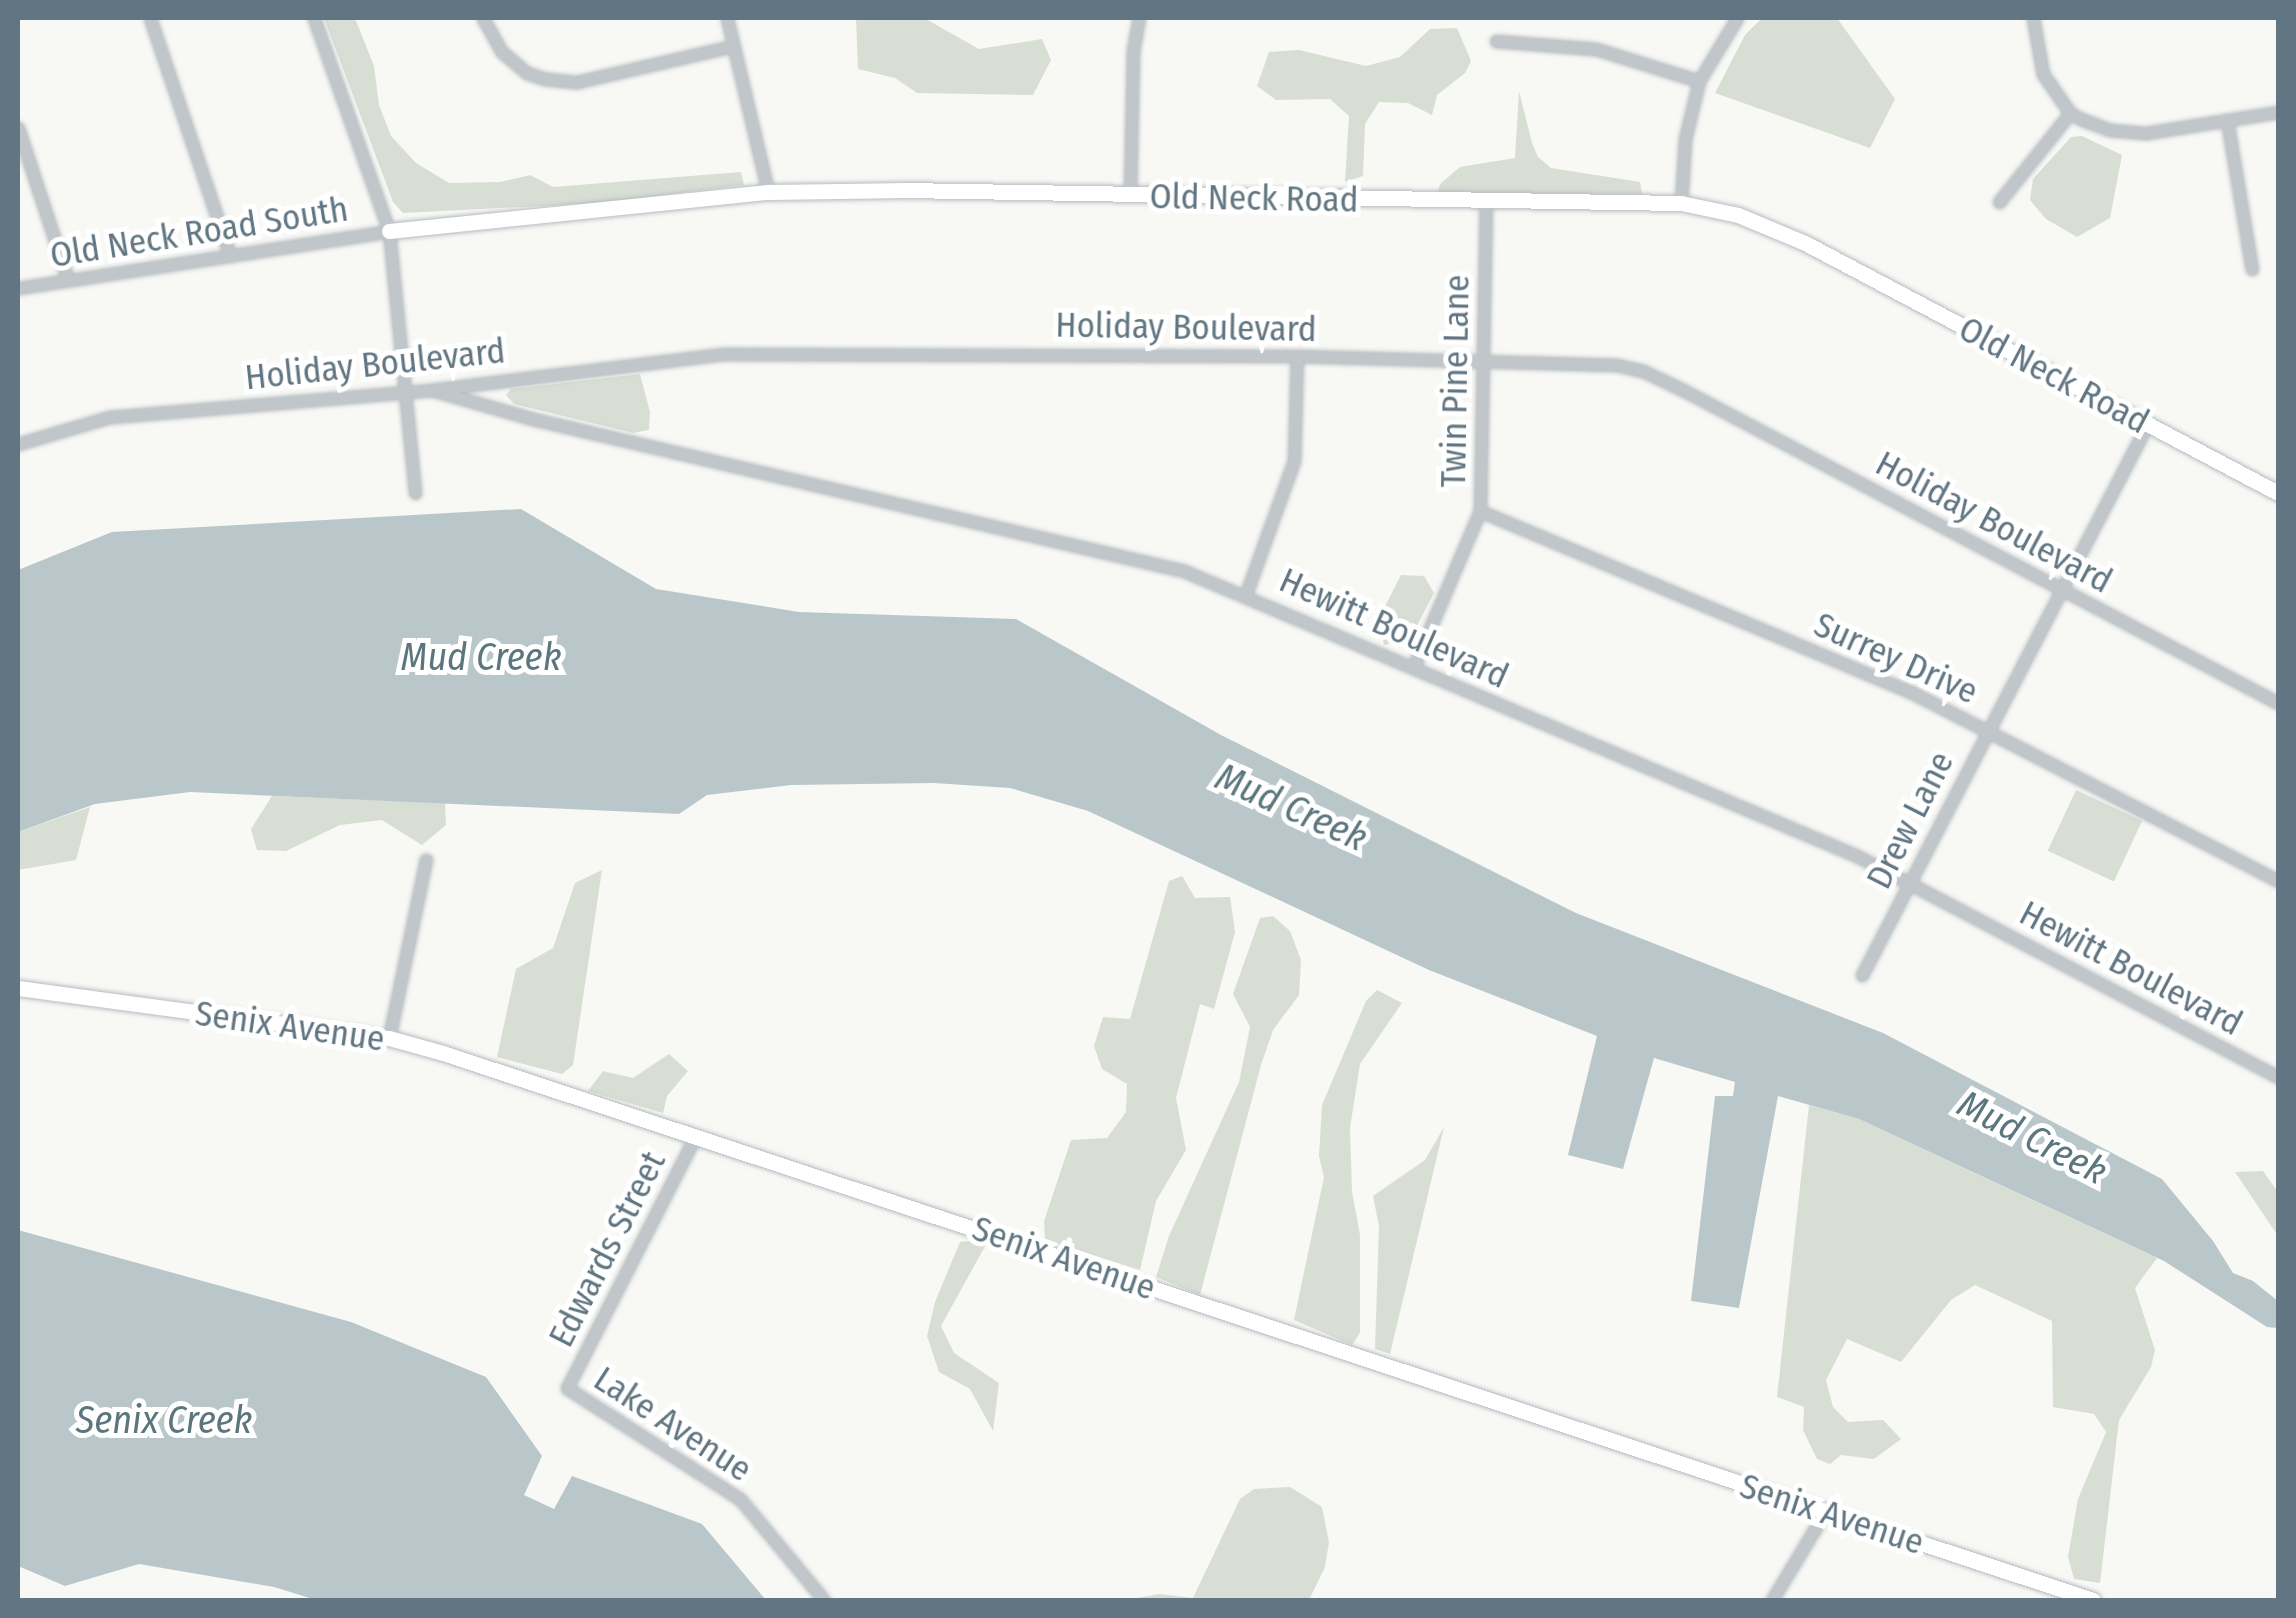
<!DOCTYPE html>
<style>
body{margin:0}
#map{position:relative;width:2296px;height:1618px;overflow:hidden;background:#f8f8f5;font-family:"Fira Sans Condensed",sans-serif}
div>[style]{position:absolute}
.green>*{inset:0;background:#d8ded4;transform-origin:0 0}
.water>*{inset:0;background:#b9c7cb}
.roads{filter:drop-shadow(0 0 2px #b5bcc0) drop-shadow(0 0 2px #b5bcc0)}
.street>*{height:11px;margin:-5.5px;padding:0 5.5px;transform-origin:5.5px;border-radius:5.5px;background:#c1c6ca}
.secondary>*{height:15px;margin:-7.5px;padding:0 7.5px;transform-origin:7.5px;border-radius:7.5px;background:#fff}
span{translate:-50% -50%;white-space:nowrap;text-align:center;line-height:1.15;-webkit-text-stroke:10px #fff;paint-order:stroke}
.street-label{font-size:35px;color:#617682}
.water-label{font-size:38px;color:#5c767d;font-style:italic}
.frame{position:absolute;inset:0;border:20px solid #617682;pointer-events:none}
</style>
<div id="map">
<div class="green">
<div style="clip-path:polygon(324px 18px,355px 18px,374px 66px,379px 105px,391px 136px,416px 163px,449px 183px,500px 182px,530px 175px,553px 187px,741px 172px,744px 185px,599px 203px,403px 213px,393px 202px)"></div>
<div style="clip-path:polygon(856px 18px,924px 18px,979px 49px,1042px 39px,1051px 60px,1033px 95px,917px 93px,895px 78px,858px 69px)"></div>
<div style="clip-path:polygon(1762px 18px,1837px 18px,1895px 99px,1870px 148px,1715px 93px,1745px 35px)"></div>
<div style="clip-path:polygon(1457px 28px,1471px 61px,1465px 73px,1437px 95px,1432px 115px,1408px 103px,1379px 102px,1365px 124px,1363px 176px,1345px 182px,1349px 116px,1330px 99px,1276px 100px,1257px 86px,1269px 52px,1299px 50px,1366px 66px,1400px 57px,1430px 29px)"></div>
<div style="clip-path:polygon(1519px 91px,1532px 143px,1538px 157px,1551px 168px,1640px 182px,1642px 194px,1437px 195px,1440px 184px,1460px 167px,1515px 158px)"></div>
<div style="clip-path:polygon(2082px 136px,2122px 155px,2110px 218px,2077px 237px,2046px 219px,2030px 200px,2033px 179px,2071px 137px)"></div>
<div style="clip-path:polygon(640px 374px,650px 412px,649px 430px,633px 433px,514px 404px,506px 395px,511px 389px)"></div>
<div style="clip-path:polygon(1401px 575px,1424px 576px,1434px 593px,1410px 639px,1384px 645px,1379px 618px)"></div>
<div style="left:2076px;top:790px;width:73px;height:67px;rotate:25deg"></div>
<div style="clip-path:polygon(272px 796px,445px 803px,446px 825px,422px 845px,382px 820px,340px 825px,286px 851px,257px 850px,251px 829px)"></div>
<div style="clip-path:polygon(90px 807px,76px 860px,18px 870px,18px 832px)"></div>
<div style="clip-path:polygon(602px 870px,573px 1065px,562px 1074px,497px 1057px,516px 969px,553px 948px,575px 883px)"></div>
<div style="clip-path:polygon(1182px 876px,1195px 898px,1230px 897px,1235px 932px,1214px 1009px,1200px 1004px,1176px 1098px,1186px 1150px,1156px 1201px,1140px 1270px,1045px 1240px,1044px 1221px,1071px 1140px,1107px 1138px,1126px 1112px,1127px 1084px,1102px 1069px,1094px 1046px,1103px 1017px,1130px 1019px,1169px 881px)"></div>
<div style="clip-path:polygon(1273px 916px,1290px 931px,1301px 960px,1299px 995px,1273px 1030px,1261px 1065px,1200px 1295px,1156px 1277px,1169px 1236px,1239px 1082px,1250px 1027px,1233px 994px,1260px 918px)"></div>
<div style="clip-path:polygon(1377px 990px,1402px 1003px,1360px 1064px,1350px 1128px,1352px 1192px,1360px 1235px,1360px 1333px,1352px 1345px,1294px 1320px,1324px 1177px,1319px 1156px,1322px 1105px,1366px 1001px)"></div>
<div style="clip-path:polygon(669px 1054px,688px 1071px,667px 1096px,663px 1113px,588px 1091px,603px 1071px,633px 1078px)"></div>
<div style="clip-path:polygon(1809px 1105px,1859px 1119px,2157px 1258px,2135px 1288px,2155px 1350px,2151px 1367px,2119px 1420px,2100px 1583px,2074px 1579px,2068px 1557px,2078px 1499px,2106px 1432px,2094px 1414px,2053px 1407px,2052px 1321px,1975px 1285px,1951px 1300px,1901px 1362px,1847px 1339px,1826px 1380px,1833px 1407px,1848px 1422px,1883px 1420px,1901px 1439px,1874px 1459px,1841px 1455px,1830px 1464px,1817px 1459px,1803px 1430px,1804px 1407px,1777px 1397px)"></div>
<div style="clip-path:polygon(1444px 1127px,1390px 1354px,1375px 1349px,1379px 1226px,1373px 1196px,1425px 1160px)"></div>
<div style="clip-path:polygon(2263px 1171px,2278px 1192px,2278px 1236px,2235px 1172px)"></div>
<div style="clip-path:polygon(989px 1239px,941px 1326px,954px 1353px,999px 1383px,993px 1431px,970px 1389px,939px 1372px,927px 1336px,935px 1302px,960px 1242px)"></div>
<div style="clip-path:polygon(1290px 1487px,1322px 1507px,1329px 1542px,1325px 1567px,1309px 1600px,1125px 1600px,1160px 1594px,1193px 1598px,1240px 1499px,1254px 1489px)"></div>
</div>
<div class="water">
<div style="clip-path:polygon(521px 509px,656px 589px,799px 612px,1016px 619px,1221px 735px,1576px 913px,1883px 1033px,2162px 1179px,2213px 1241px,2233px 1273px,2253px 1281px,2278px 1301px,2278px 1328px,2267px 1327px,2164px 1261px,1859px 1119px,1778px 1096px,1739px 1308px,1691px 1301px,1715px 1096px,1733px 1096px,1735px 1082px,1654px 1058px,1623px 1169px,1568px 1155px,1597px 1036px,1429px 970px,1088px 811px,1010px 788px,934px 783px,791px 785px,707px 795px,679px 814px,190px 792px,95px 804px,18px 832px,18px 570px,112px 532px)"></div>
<div style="clip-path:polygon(18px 1230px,351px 1322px,486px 1377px,542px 1456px,524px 1495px,554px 1509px,572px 1476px,702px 1524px,766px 1600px,316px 1600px,274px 1587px,139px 1564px,65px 1586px,18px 1566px)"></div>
</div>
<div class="roads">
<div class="street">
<div style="left:150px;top:18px;width:251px;rotate:71.4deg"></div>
<div style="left:314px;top:18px;width:226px;rotate:70.6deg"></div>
<div style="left:389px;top:231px;width:263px;rotate:84.3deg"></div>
<div style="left:483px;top:18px;width:39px;rotate:61deg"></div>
<div style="left:502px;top:52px;width:33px;rotate:40deg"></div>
<div style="left:527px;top:73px;width:20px;rotate:18deg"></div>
<div style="left:546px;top:79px;width:31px;rotate:6deg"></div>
<div style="left:577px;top:82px;width:160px;rotate:-13deg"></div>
<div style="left:727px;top:18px;width:179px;rotate:76.7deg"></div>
<div style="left:2033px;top:18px;width:57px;rotate:79.9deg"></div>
<div style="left:2043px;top:74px;width:47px;rotate:55.3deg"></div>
<div style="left:2070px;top:113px;width:13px;rotate:29deg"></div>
<div style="left:2081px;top:119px;width:31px;rotate:21deg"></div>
<div style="left:2110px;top:130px;width:36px;rotate:5deg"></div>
<div style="left:2146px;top:133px;width:134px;rotate:-9deg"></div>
<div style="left:1496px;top:41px;width:100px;rotate:4.6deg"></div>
<div style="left:1596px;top:49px;width:108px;rotate:17.3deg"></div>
<div style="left:2227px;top:120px;width:151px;rotate:80.5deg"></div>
<div style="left:18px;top:128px;width:160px;rotate:71.8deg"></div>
<div style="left:1130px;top:195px;width:144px;rotate:-88.8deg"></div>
<div style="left:1133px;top:51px;width:34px;rotate:-80deg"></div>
<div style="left:1999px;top:202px;width:114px;rotate:-51.4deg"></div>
<div style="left:1681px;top:203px;width:64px;rotate:-86.4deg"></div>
<div style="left:1685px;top:139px;width:60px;rotate:-76.4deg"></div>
<div style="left:1699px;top:81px;width:74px;rotate:-58.9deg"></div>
<div style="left:18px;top:288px;width:375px;rotate:-8.7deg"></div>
<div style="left:432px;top:390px;width:105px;rotate:16deg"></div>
<div style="left:533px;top:419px;width:669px;rotate:13.14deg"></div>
<div style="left:1184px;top:571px;width:731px;rotate:22.95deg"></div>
<div style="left:1857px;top:856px;width:475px;rotate:27.7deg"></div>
<div style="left:18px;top:444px;width:96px;rotate:-16.4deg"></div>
<div style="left:110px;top:417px;width:321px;rotate:-4.8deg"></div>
<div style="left:430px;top:390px;width:297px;rotate:-7deg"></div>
<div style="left:725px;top:354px;width:572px;rotate:0.2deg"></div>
<div style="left:1297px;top:356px;width:320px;rotate:1.6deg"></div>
<div style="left:1617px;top:365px;width:27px;rotate:13deg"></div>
<div style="left:1643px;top:371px;width:44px;rotate:25.4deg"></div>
<div style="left:1683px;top:390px;width:672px;rotate:27.75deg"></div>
<div style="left:1480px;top:511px;width:467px;rotate:22.8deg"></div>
<div style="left:1911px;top:692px;width:413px;rotate:27.2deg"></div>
<div style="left:1246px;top:594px;width:141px;rotate:-70.2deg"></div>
<div style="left:1294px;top:461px;width:105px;rotate:-88.4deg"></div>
<div style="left:1413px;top:668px;width:171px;rotate:-66.9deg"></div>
<div style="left:1480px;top:511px;width:309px;rotate:-88.9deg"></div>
<div style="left:1862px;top:975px;width:619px;rotate:-62.61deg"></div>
<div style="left:389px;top:1038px;width:182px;rotate:-78.3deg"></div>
<div style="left:696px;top:1135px;width:284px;rotate:117deg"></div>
<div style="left:567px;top:1388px;width:206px;rotate:32.7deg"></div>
<div style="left:740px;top:1499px;width:131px;rotate:50.3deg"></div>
<div style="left:1772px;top:1600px;width:103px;rotate:-58.9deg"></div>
</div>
<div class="secondary">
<div style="left:389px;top:231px;width:381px;rotate:-5.9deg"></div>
<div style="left:768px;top:192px;width:135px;rotate:-0.8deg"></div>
<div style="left:903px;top:190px;width:778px;rotate:0.96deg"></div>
<div style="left:1681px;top:203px;width:58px;rotate:11.9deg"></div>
<div style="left:1738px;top:215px;width:73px;rotate:22.7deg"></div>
<div style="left:1805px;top:243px;width:535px;rotate:27.86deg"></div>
<div style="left:18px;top:988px;width:374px;rotate:7.7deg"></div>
<div style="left:389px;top:1038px;width:56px;rotate:15.5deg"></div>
<div style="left:443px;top:1053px;width:1738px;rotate:18.34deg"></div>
</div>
</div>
<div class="street-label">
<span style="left:1254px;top:198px;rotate:1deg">Old Neck Road</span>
<span style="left:199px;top:232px;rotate:-9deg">Old Neck Road South</span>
<span style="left:1186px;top:327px;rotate:1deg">Holiday Boulevard</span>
<span style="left:375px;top:364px;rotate:-6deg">Holiday Boulevard</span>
<span style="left:2054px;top:375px;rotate:28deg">Old Neck Road</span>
<span style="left:1455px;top:381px;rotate:-89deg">Twin Pine Lane</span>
<span style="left:1994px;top:522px;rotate:28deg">Holiday Boulevard</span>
<span style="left:1394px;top:628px;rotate:24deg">Hewitt Boulevard</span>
<span style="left:1896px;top:658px;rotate:24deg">Surrey Drive</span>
<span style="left:1910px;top:820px;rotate:-63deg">Drew Lane</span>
<span style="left:2131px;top:968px;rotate:28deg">Hewitt Boulevard</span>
<span style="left:290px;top:1026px;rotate:8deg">Senix Avenue</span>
<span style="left:607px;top:1249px;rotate:-63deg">Edwards Street</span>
<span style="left:1064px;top:1258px;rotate:19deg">Senix Avenue</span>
<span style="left:673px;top:1424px;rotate:33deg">Lake Avenue</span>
<span style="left:1832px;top:1514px;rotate:18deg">Senix Avenue</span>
</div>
<div class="water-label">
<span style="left:481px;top:658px">Mud Creek</span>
<span style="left:1291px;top:808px;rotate:24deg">Mud Creek</span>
<span style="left:2032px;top:1138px;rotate:27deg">Mud Creek</span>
<span style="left:164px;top:1421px">Senix Creek</span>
</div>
<div class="frame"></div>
</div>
